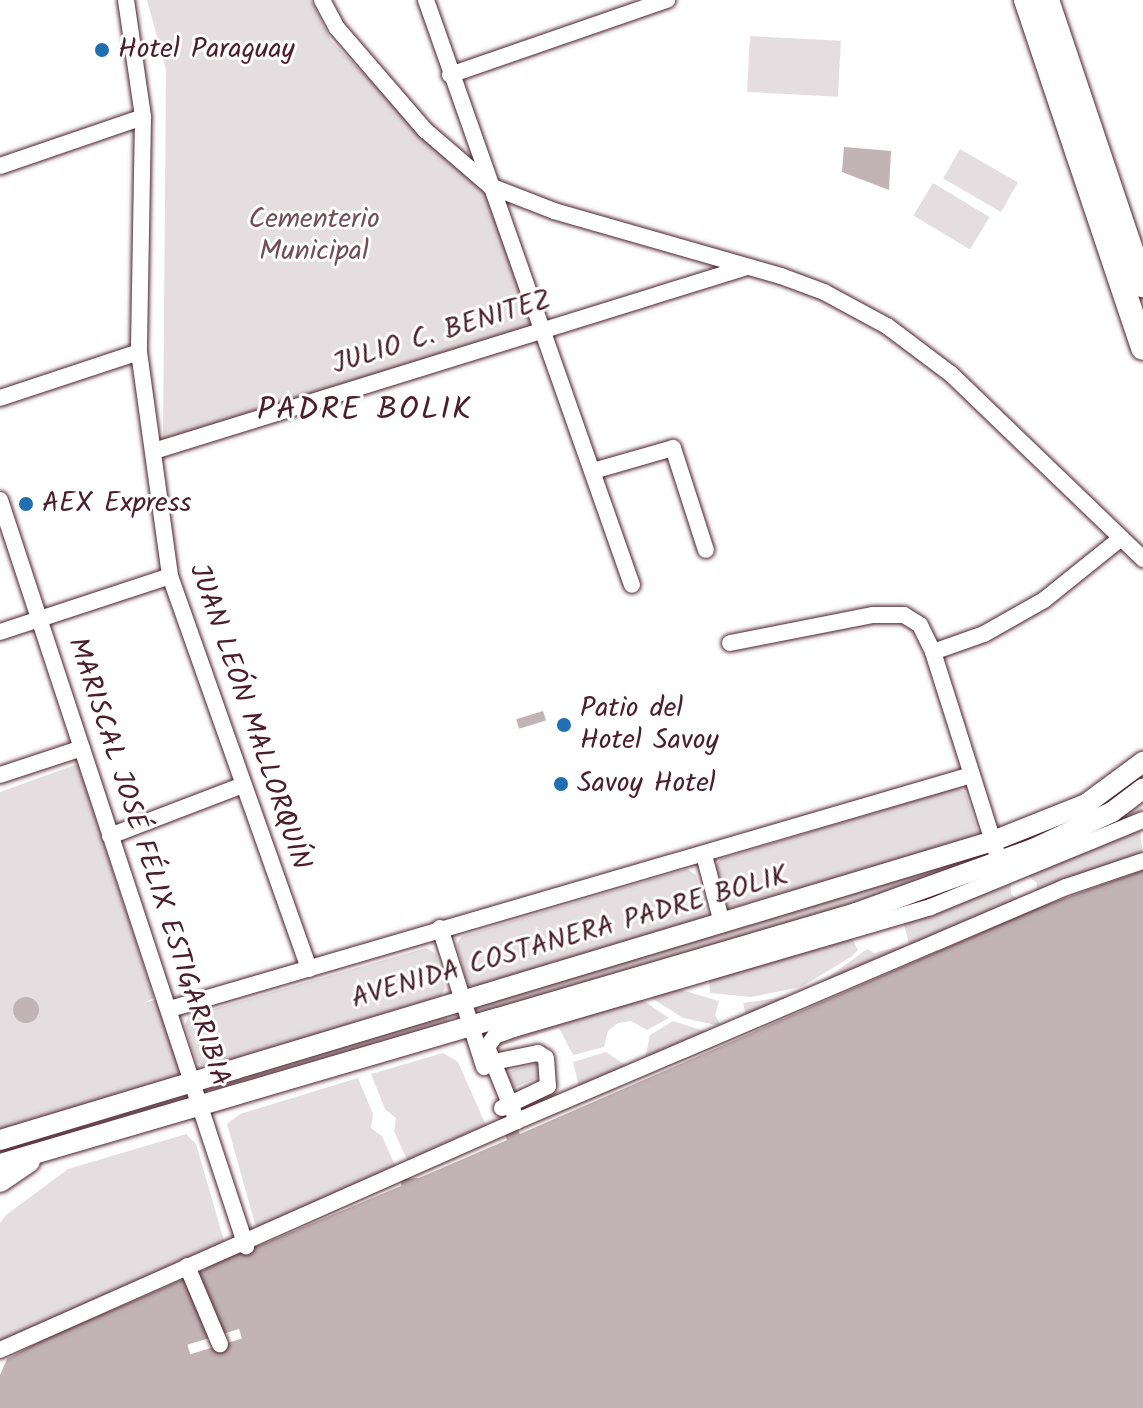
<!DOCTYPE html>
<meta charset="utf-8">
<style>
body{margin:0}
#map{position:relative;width:1143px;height:1408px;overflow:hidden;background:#fff;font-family:Kalam,sans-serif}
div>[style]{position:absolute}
.green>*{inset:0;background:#e5dee0;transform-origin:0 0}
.water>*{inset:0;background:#c1b3b6;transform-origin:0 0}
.round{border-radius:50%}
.pier>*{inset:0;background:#fff;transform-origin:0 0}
.roads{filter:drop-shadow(0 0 2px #4a1f2b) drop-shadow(0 0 2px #4a1f2b)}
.minor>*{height:16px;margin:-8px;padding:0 8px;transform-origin:8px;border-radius:8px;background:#fff}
.major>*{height:20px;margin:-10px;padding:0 10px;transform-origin:10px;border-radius:10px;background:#fff}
.highway>*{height:24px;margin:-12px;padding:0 12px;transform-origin:12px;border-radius:12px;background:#fff}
.dots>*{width:22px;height:22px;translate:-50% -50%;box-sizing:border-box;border:4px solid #fff;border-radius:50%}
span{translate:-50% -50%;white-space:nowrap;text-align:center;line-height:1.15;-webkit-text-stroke:6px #fff;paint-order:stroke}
.poi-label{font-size:28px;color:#4a1f2b}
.left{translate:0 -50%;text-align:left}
.park-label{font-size:28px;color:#714f58}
.street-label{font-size:28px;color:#4a1f2b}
.quarter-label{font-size:32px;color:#4a1f2b;letter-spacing:2px}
</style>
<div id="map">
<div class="green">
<div style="clip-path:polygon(147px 0,311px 0,331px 41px,485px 192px,533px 325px,163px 440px,166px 70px)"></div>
<div style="left:750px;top:36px;width:91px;height:56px;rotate:3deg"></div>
<div style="left:960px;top:149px;width:67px;height:34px;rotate:30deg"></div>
<div style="left:933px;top:183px;width:66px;height:38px;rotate:31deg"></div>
<div style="clip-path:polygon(78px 764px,154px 998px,143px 1003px,166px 997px,195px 1082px,0 1140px,0 792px)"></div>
<div style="clip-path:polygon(957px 788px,965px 792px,979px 836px,728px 909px,716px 866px,720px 859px)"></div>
<div style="clip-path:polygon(1140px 830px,1143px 855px,1036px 895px,1037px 883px,1028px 876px)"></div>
<div style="clip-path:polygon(985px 851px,986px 856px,928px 882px,484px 1013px,476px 1009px,475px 1004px)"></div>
<div style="clip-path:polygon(687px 869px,696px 875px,707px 914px,703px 921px,475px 987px,467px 984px,457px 944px,462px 936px)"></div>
<div style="clip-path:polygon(1011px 884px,1011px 894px,1020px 901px,746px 1016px,743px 1003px,791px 996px,819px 984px,867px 949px,874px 953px,909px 944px,904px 924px)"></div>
<div style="clip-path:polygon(851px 937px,858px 950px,851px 957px,801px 987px,751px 997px,710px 993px,709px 979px)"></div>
<div style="clip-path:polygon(426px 948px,436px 954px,445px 988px,441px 996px,207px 1067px,197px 1063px,185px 1025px,189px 1016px)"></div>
<div style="clip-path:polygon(678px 989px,719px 1001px,715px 1015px,721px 1026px,683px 1018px,650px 997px)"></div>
<div style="clip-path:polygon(638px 997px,669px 1018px,647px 1030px,631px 1021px,618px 1023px,608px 1031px,604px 1047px,573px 1055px,559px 1028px,490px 1049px,492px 1041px)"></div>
<div style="clip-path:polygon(447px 1014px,447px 1024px,210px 1090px,209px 1086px)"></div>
<div style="clip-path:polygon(673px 1021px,714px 1034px,645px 1059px,650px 1035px)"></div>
<div style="clip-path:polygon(606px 1052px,628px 1067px,580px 1090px,573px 1062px)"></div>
<div style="clip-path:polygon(443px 1053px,458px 1062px,488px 1130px,409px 1164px,394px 1131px,396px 1118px,385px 1109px,371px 1074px)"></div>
<div style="clip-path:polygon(539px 1063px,542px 1076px,509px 1090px,502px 1073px)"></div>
<div style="clip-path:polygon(358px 1078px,373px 1114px,371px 1128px,382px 1136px,397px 1170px,257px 1231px,227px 1124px,240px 1114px)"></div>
<div style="clip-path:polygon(185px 1093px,186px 1100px,0 1156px,0 1145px)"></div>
<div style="clip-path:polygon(186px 1134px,196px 1144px,225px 1244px,0 1345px,0 1223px,6px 1215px,68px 1169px)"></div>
</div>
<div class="water">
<div style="clip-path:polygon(844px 147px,891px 151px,889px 190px,842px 172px)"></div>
<div style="left:543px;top:711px;width:10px;height:28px;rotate:73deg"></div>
<div style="clip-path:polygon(1143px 870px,1143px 1408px,0 1408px,0 1375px,7px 1359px,42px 1340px,196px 1274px,253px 1243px,256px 1247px,401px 1186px,402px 1179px,419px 1178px,507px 1140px,505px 1135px,517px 1129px,520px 1134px,1035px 909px)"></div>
<div class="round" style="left:13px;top:997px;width:26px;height:26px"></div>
</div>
<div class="pier">
<div style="left:239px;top:1329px;width:10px;height:54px;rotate:73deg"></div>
</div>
<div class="roads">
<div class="minor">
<div style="left:126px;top:0;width:118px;rotate:81.7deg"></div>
<div style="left:143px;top:117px;width:235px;rotate:91deg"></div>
<div style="left:139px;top:352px;width:226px;rotate:82.1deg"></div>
<div style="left:170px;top:576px;width:417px;rotate:70.5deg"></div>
<div style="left:322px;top:0;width:32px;rotate:62deg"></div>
<div style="left:337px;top:28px;width:135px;rotate:49.2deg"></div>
<div style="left:425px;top:130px;width:86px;rotate:40.7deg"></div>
<div style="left:490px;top:186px;width:69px;rotate:21.3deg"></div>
<div style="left:554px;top:211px;width:236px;rotate:16deg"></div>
<div style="left:781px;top:276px;width:46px;rotate:20.4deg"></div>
<div style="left:824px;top:292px;width:72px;rotate:28.4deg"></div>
<div style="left:887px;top:326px;width:80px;rotate:36.9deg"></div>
<div style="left:951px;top:374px;width:267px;rotate:43.9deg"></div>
<div style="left:426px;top:0;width:620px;rotate:70.6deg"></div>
<div style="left:450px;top:75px;width:230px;rotate:-19.1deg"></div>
<div style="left:0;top:166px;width:151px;rotate:-18.9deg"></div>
<div style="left:0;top:398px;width:146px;rotate:-18.3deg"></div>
<div style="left:154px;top:451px;width:618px;rotate:-17.23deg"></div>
<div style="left:593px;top:471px;width:83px;rotate:-16deg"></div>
<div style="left:673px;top:448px;width:107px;rotate:72.1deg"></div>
<div style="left:0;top:500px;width:786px;rotate:71.75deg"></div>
<div style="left:0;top:632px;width:179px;rotate:-18.2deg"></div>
<div style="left:730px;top:643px;width:146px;rotate:-11.1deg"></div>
<div style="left:873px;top:615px;width:31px"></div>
<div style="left:904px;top:615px;width:19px;rotate:32deg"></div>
<div style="left:920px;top:625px;width:30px;rotate:64deg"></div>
<div style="left:933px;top:652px;width:209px;rotate:72.4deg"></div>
<div style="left:933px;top:652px;width:54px;rotate:-19.4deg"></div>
<div style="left:984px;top:634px;width:69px;rotate:-29.5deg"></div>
<div style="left:1044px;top:600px;width:99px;rotate:-38.8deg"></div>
<div style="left:0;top:775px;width:86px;rotate:-18.2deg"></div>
<div style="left:1143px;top:820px;width:229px;rotate:157.7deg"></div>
<div style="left:931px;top:907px;width:434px;rotate:163.7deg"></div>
<div style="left:514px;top:1029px;width:20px;rotate:160deg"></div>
<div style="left:495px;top:1036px;width:14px;rotate:126deg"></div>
<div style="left:487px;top:1047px;width:80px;rotate:67.9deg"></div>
<div style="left:517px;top:1121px;width:597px;rotate:-23.09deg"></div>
<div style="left:1066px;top:887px;width:81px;rotate:-18.7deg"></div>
<div style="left:110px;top:836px;width:142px;rotate:-21deg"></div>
<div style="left:704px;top:855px;width:70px;rotate:75.2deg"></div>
<div style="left:440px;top:928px;width:146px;rotate:72.4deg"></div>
<div style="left:170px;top:1009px;width:834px;rotate:-16.28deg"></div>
<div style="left:484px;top:1064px;width:55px;rotate:-11.5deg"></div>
<div style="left:538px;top:1053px;width:9px;rotate:32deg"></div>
<div style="left:546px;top:1058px;width:28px;rotate:86deg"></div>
<div style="left:548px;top:1086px;width:51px;rotate:154.4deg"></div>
<div style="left:187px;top:1266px;width:85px;rotate:67.1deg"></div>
<div style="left:0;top:1350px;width:565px;rotate:-23.89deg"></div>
</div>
<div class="major">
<div style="left:0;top:1140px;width:1037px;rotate:-16.76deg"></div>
<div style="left:993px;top:841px;width:100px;rotate:-21.7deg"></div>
<div style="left:1086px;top:804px;width:71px;rotate:-36.4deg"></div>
<div style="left:0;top:1164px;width:892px;rotate:-16.34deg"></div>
<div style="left:856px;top:913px;width:188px;rotate:-19.9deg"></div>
<div style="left:1033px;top:849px;width:87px;rotate:-25.1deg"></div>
<div style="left:1112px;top:812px;width:39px;rotate:-37deg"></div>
<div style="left:0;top:1182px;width:36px;rotate:-34deg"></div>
</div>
<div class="highway">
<div style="left:1026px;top:0;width:367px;rotate:71.4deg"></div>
<div style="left:1047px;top:0;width:301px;rotate:71.4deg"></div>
</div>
</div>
<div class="dots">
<div style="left:102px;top:50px;background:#1f6fb2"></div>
<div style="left:26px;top:504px;background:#1f6fb2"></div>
<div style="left:564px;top:725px;background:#1f6fb2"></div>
<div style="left:561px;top:784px;background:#1f6fb2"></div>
</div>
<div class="poi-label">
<span class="left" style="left:118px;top:50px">Hotel Paraguay</span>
<span class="left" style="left:42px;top:504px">AEX Express</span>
<span class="left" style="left:580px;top:725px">Patio del<br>Hotel Savoy</span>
<span class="left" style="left:577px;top:784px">Savoy Hotel</span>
</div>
<div class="park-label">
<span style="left:314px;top:236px">Cementerio<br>Municipal</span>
</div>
<div class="street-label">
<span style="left:442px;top:333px;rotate:-17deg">JULIO C. BENITEZ</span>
<span style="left:249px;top:717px;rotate:71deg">JUAN LEÓN MALLORQUÍN</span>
<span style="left:148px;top:862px;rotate:72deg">MARISCAL JOSÉ FÉLIX ESTIGARRIBIA</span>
<span style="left:570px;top:938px;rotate:-16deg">AVENIDA COSTANERA PADRE BOLIK</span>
</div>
<div class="quarter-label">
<span style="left:365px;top:411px">PADRE BOLIK</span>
</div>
</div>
